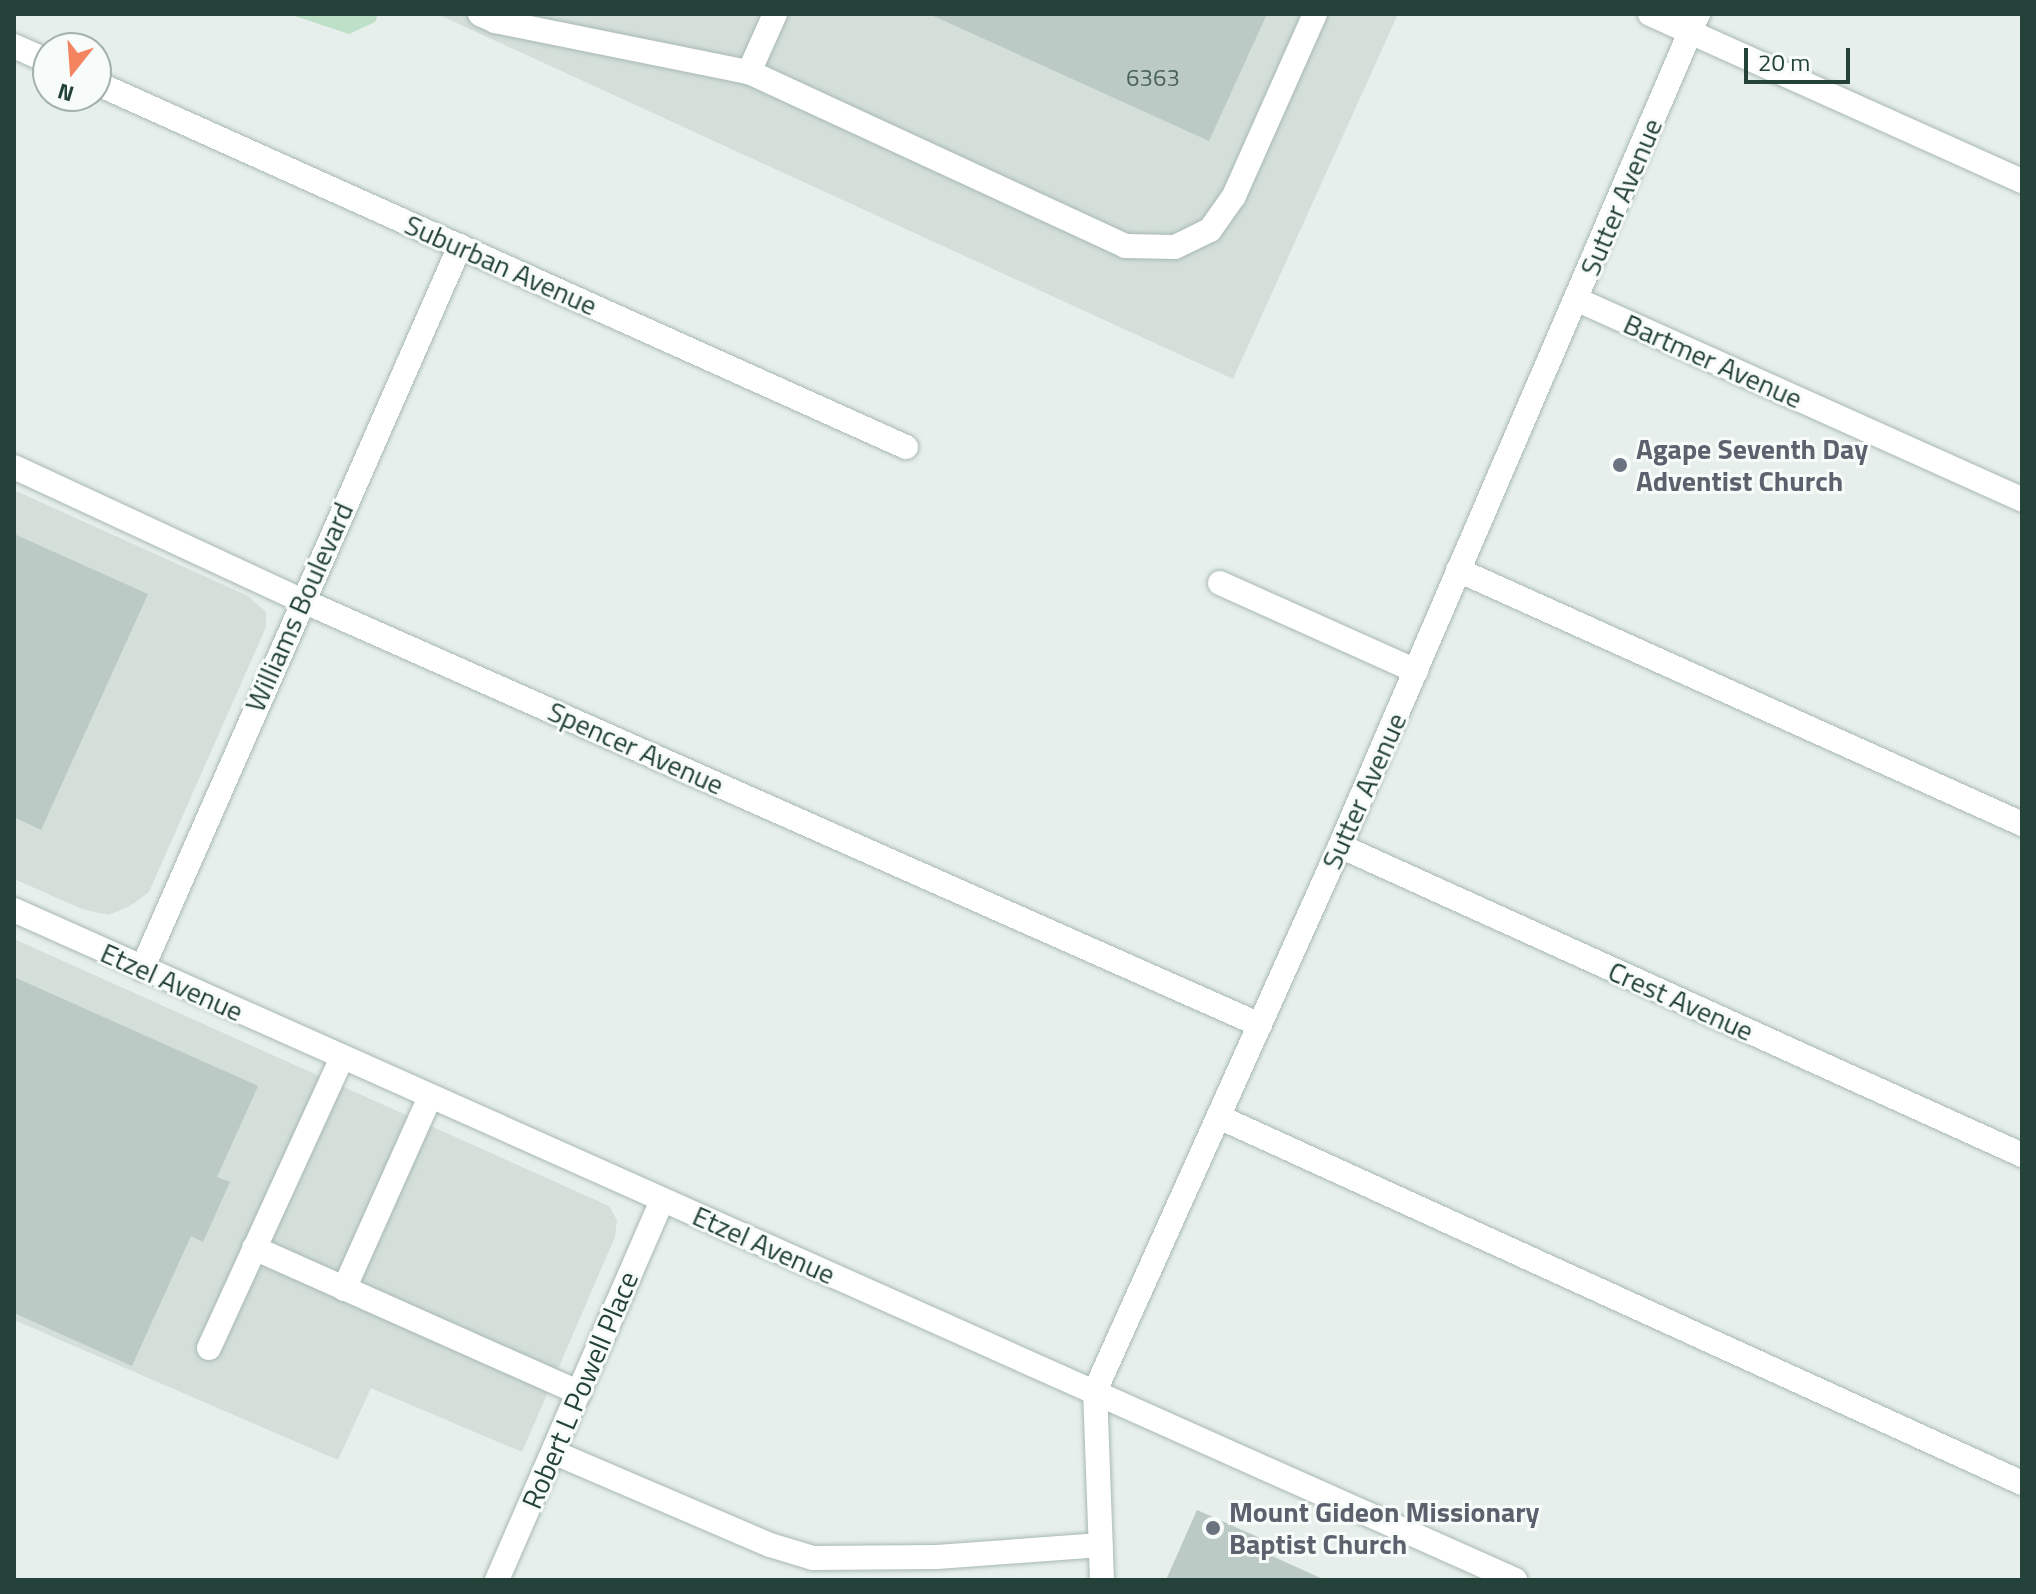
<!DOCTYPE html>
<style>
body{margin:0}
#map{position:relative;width:2036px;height:1594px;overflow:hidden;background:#e6efeb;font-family:"Titillium Web",sans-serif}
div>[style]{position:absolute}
.built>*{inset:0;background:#d4dfda}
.green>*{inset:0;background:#bfe0c8}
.building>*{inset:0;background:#bbcac4}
.roads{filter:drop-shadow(0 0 2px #a8b8b2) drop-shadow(0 0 2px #a8b8b2)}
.minor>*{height:24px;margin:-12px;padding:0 12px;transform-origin:12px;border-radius:12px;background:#fff}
.dots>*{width:22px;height:22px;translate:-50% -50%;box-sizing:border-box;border:4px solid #f7fbf9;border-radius:50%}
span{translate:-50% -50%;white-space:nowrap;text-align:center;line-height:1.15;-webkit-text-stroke:6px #f7fbf9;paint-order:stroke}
.number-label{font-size:24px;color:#4a645c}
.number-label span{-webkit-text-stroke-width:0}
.street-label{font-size:28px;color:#24423a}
.worship-label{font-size:28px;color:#5b616d;font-weight:700}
.left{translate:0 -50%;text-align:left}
.frame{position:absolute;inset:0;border:16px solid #24423a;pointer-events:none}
.north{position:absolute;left:32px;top:32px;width:80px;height:80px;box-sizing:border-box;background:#f7fbf9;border:2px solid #a3b1ad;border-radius:50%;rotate:197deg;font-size:22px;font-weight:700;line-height:32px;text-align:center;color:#24423a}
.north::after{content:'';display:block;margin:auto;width:28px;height:36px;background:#f4845f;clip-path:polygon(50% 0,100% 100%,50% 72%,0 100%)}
.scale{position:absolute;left:1744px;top:48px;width:106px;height:36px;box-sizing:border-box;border:4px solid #24423a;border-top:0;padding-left:10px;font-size:24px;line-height:28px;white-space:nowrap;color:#24423a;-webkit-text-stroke:6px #f7fbf9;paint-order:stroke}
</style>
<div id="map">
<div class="built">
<div style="clip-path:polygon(437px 14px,1398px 14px,1233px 379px)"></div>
<div style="clip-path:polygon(14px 490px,248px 596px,266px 612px,266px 627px,149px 892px,130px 906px,108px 915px,82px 909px,14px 879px)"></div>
<div style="clip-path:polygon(14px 939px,609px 1206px,617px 1220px,615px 1237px,522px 1452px,371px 1388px,338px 1460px,14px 1320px)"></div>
</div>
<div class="green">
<div style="clip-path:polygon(289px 14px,378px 14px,375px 22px,349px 34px)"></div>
</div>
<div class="building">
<div style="clip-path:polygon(929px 14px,1267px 14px,1209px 141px)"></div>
<div style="clip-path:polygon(14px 534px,148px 594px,41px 830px,14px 817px)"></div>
<div style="clip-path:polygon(14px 977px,258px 1086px,217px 1177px,230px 1182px,203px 1242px,191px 1236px,132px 1366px,14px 1313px)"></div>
<div style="clip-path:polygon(1197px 1510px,1276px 1545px,1272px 1556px,1325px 1580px,1166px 1580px)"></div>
</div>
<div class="roads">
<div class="minor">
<div style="left:480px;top:14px;width:17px;rotate:25deg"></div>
<div style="left:495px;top:21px;width:259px;rotate:11.4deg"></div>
<div style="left:775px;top:14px;width:64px;rotate:114.1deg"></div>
<div style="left:749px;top:72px;width:414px;rotate:24.8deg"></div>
<div style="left:1125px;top:246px;width:50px;rotate:1.1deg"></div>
<div style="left:1175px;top:247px;width:39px;rotate:-26deg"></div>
<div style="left:1210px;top:230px;width:42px;rotate:-54.8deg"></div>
<div style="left:1234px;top:196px;width:199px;rotate:-66deg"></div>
<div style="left:1650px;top:14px;width:408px;rotate:24.2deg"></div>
<div style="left:14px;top:46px;width:37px;rotate:24deg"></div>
<div style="left:96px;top:83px;width:888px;rotate:24.2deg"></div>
<div style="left:1578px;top:300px;width:487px;rotate:24.2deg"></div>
<div style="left:14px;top:467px;width:316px;rotate:24.9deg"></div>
<div style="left:301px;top:600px;width:1049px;rotate:23.9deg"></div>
<div style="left:1458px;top:570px;width:619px;rotate:24.24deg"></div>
<div style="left:1220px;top:583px;width:215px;rotate:24.2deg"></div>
<div style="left:1340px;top:846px;width:749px;rotate:24.37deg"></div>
<div style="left:14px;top:910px;width:1644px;rotate:24.05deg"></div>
<div style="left:142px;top:969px;width:790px;rotate:-66.26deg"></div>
<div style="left:1219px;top:1117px;width:882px;rotate:24.5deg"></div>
<div style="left:254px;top:1248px;width:356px;rotate:24deg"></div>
<div style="left:344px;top:1289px;width:210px;rotate:-65.9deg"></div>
<div style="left:209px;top:1348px;width:319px;rotate:-65.4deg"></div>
<div style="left:553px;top:1452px;width:236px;rotate:23.2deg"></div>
<div style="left:770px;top:1545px;width:45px;rotate:16.8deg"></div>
<div style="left:813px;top:1558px;width:124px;rotate:-0.5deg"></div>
<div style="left:937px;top:1557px;width:164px;rotate:-4.2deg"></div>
<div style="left:497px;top:1580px;width:413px;rotate:-66.5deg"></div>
<div style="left:1102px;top:1580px;width:189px;rotate:-92.1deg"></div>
<div style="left:1095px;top:1391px;width:598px;rotate:-65.79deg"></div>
<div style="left:1340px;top:846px;width:906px;rotate:-66.72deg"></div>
</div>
</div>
<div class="dots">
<div style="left:1620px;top:465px;background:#6b7280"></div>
<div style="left:1213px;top:1528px;background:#6b7280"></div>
</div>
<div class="number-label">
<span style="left:1153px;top:78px">6363</span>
</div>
<div class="street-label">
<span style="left:1621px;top:197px;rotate:-67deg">Sutter Avenue</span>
<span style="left:501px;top:265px;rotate:24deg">Suburban Avenue</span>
<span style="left:1713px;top:361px;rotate:24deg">Bartmer Avenue</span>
<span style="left:299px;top:607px;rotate:-66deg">Williams Boulevard</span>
<span style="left:636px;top:748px;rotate:24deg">Spencer Avenue</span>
<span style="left:1364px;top:791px;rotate:-66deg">Sutter Avenue</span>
<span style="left:172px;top:982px;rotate:24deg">Etzel Avenue</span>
<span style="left:1681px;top:1001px;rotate:24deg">Crest Avenue</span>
<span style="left:764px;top:1245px;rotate:24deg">Etzel Avenue</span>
<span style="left:580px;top:1390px;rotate:-67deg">Robert L Powell Place</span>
</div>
<div class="worship-label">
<span class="left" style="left:1636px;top:465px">Agape Seventh Day<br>Adventist Church</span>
<span class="left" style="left:1229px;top:1528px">Mount Gideon Missionary<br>Baptist Church</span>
</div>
<div class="frame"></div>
<div class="north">N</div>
<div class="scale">20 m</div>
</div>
